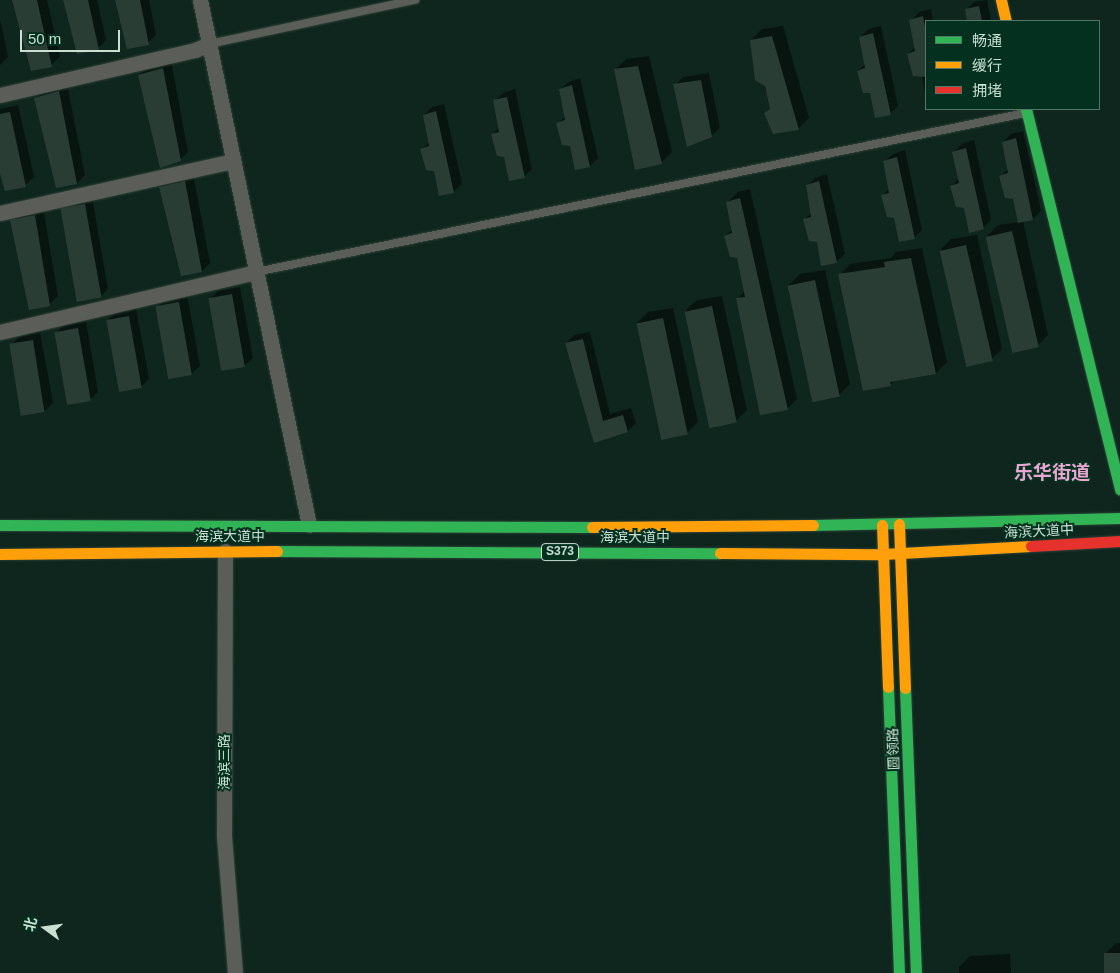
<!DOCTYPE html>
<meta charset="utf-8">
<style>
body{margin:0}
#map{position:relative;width:1120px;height:973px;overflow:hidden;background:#0e261d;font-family:Helvetica,"Noto Sans SC",sans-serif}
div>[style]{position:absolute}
.shadow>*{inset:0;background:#0007}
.building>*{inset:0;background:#2a3d35;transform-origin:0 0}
.roads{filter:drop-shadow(0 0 1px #2e4239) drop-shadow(0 0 1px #2e4239)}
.lane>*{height:8px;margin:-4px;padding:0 4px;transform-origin:4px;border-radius:4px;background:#5b5d58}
.street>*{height:15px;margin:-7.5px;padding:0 7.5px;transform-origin:7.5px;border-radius:7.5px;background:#5b5d58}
.fast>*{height:11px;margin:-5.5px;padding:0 5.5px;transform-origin:5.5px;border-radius:5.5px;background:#30b455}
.slow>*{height:11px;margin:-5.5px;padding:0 5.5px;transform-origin:5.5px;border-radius:5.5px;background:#ff9f0a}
.jam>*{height:11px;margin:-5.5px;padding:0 5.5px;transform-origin:5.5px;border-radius:5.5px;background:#e5322d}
span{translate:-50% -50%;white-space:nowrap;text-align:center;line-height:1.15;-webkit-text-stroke:4px #04311f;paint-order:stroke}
.shield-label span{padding:1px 4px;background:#04311f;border:1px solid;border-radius:4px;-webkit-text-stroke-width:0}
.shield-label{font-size:12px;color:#c9dfd2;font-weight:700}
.street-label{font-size:14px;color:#c9dfd2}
.district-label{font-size:19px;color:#eba5d1;font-weight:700}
.legend{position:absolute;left:925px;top:20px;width:175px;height:90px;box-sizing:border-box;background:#04311f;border:1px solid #537767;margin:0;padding:6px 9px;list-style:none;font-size:15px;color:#c9dfd2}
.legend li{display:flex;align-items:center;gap:10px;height:25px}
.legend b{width:25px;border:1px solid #537767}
.north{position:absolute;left:20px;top:903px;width:50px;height:50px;-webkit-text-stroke:4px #04311f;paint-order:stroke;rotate:284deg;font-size:14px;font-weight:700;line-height:20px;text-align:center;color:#c9dfd2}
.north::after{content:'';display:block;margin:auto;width:18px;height:22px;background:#c9dfd2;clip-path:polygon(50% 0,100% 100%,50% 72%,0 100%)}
.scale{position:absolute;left:20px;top:30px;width:100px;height:22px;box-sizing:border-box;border:2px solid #c9dfd2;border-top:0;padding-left:6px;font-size:15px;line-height:18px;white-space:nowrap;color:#c9dfd2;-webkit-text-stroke:4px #04311f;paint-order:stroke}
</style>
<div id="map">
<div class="shadow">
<div style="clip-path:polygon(13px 0,47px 0,60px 57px,51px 65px)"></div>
<div style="clip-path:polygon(64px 0,97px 0,106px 40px,98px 48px)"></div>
<div style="clip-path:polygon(117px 0,149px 0,156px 35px,148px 43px)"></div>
<div style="clip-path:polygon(987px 0,991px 21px,968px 21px,966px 10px,974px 2px)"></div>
<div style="clip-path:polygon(931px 9px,933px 21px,926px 21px,926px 100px,922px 76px,908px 54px,916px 47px,911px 21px,919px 12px)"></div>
<div style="clip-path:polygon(0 19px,8px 57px,0 65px)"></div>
<div style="clip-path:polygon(783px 26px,809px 118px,798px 129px,771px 109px,751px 40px,762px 29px)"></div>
<div style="clip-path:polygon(881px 26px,898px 106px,890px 114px,858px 71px,865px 64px,860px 37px,869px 29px)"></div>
<div style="clip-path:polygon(649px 56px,672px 152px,661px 163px,615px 70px,626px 59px)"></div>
<div style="clip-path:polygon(171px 61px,188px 152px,180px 160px,139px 75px,148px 67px)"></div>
<div style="clip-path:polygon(709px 73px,720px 128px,711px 136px,675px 85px,683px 77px)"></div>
<div style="clip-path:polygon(580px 78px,598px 158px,590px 166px,558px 124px,565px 116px,560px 90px,568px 82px)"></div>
<div style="clip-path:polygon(67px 84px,85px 175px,77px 183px,36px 98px,44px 90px)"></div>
<div style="clip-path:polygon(515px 89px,532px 169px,524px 177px,492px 135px,500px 127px,495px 101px,503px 93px)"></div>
<div style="clip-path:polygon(444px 104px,462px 183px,454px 192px,422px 149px,429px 142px,424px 115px,432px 107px)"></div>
<div style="clip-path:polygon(18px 105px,34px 177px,25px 185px,0 169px,0 109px)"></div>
<div style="clip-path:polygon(1023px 131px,1041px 211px,1033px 219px,1023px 221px,1048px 335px,1037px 346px,987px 236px,998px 225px,1019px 222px,1014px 197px,1001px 176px,1008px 169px,1003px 142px,1011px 134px)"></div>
<div style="clip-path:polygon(974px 140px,991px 220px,983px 228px,952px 186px,959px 178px,954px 152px,962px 144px)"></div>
<div style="clip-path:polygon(905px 150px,922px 230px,914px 238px,882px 196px,890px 188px,884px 162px,893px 154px)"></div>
<div style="clip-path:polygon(193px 174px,210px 263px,202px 271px,161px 187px,169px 179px)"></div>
<div style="clip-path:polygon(827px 174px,845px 254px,836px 262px,804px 220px,812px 212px,807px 186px,815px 178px)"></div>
<div style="clip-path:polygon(750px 189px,797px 399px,787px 409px,737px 299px,745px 291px,738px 257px,725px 236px,733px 229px,728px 202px,738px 192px)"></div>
<div style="clip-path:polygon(92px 197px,108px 289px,100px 297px,61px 210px,69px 202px)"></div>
<div style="clip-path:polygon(43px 208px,58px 296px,50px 304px,12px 221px,20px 213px)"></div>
<div style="clip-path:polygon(977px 235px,1002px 349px,991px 360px,941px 249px,951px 239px)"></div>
<div style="clip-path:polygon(922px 248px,947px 362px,936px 373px,895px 380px,890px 385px,840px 275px,850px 264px,891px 258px,896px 252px)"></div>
<div style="clip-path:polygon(825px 270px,850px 384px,839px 395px,789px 285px,800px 274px)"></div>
<div style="clip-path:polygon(240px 287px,253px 358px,244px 366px,210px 299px,218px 291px)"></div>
<div style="clip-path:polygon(187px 295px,200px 366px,191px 374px,157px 307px,165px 299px)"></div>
<div style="clip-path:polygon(722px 296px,747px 410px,736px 421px,686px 310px,697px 300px)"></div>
<div style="clip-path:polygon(136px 308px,149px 379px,141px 387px,107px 321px,115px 313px)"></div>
<div style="clip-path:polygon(673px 308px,698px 422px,687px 433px,637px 323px,648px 312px)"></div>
<div style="clip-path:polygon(86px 321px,98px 392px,90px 400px,56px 333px,64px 325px)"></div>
<div style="clip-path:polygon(40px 332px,53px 403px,45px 411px,11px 345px,19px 337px)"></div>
<div style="clip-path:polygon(590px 332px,610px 414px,631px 408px,636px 423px,628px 431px,595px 441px,566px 343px,574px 335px)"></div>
<div style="clip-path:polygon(1116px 943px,1120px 943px,1120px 973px,1106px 973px,1105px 954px)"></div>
<div style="clip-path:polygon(1010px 954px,1011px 973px,959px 973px,959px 967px,970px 956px)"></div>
</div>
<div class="building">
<div style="clip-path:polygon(12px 0,37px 0,52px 67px,31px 71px)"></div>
<div style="clip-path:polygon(63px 0,88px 0,99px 50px,77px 54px)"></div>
<div style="clip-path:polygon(115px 0,140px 0,149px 45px,127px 49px)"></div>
<div style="clip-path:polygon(979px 6px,982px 21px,967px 21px,965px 9px)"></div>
<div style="clip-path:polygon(923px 16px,926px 32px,926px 77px,913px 76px,907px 54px,915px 51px,909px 20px)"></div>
<div style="clip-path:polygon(873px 33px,891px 115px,875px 118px,870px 93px,863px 93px,857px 71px,865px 68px,859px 37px)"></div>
<div style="clip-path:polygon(772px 36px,799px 130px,773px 134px,764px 113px,770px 109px,765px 86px,755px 80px,750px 40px)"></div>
<div style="clip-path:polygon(638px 66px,662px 164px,635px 170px,614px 69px)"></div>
<div style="clip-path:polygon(163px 68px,181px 161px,160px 168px,138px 75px)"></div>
<div style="clip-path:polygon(701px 80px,712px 137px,687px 147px,673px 84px)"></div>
<div style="clip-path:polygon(572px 85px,590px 167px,575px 170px,570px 146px,562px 145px,556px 123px,565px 120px,559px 89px)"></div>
<div style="clip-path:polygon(59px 91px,77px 184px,56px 188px,34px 98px)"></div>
<div style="clip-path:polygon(507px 97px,525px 178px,509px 181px,504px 157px,497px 156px,491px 134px,499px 132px,493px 100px)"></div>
<div style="clip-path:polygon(436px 111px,454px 193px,439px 196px,434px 171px,426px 170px,420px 149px,429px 146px,423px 115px)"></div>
<div style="clip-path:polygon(10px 112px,26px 187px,5px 191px,0 174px,0 114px)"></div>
<div style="clip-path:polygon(1016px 138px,1033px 220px,1018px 223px,1013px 199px,1005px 198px,999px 176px,1008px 173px,1002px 142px)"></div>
<div style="clip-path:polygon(966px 148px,984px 229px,969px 233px,964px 208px,956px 207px,950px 186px,959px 183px,952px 152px)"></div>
<div style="clip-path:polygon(897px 157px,915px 239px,899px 242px,894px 218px,887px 217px,881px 195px,889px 193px,883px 161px)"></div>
<div style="clip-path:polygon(185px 181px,202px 272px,181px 276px,159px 187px)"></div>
<div style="clip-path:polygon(819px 181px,837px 263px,821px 266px,817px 242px,809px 241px,803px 219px,811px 217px,806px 185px)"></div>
<div style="clip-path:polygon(740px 198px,788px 410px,760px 415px,736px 298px,745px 297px,737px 258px,730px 257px,724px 236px,732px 233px,726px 202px)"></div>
<div style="left:85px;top:204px;width:95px;height:25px;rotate:80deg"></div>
<div style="clip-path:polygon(35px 215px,50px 306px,29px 310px,10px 220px)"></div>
<div style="left:1012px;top:231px;width:119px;height:27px;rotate:77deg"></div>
<div style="left:966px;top:245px;width:119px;height:27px;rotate:77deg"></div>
<div style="clip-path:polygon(911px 258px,936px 374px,890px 382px,891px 386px,863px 391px,838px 274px,885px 267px,884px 262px)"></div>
<div style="left:815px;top:280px;width:119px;height:28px;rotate:78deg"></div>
<div style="left:232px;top:294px;width:74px;height:24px;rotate:80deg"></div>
<div style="left:179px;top:302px;width:74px;height:24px;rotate:80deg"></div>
<div style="left:712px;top:306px;width:119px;height:28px;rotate:78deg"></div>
<div style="left:129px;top:316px;width:73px;height:23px;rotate:80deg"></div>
<div style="left:663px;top:318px;width:119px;height:27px;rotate:78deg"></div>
<div style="left:78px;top:328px;width:74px;height:24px;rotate:80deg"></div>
<div style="clip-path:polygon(583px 339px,603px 421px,623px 415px,628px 432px,594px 443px,565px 343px)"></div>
<div style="left:33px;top:340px;width:73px;height:24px;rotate:81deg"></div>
<div style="left:1104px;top:953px;width:16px;height:20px"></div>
</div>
<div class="roads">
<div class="lane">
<div style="left:209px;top:44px;width:211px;rotate:-12.1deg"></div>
<div style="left:256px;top:272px;width:785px;rotate:-11.68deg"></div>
</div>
<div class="street">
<div style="left:200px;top:0;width:536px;rotate:78.27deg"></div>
<div style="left:0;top:95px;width:200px;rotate:-13deg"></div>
<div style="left:195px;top:50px;width:15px;rotate:-23deg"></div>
<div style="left:0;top:213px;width:239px;rotate:-12.6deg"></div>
<div style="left:0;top:332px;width:263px;rotate:-13.2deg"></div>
<div style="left:225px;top:551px;width:285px;rotate:90.2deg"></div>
<div style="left:224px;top:836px;width:137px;rotate:85.4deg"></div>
</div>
<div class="fast">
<div style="left:1026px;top:109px;width:392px;rotate:76.1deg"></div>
<div style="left:0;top:525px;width:592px;rotate:0.19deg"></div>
<div style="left:813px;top:525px;width:307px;rotate:-1.3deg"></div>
<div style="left:277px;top:551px;width:443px;rotate:0.3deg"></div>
<div style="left:888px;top:687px;width:286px;rotate:87.8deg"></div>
<div style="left:905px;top:688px;width:285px;rotate:87.8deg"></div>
</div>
<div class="slow">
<div style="left:1001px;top:0;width:22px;rotate:77deg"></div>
<div style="left:899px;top:524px;width:164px;rotate:87.9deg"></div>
<div style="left:882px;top:525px;width:162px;rotate:87.9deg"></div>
<div style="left:592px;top:527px;width:221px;rotate:-0.5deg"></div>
<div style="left:720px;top:553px;width:163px;rotate:0.4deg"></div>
<div style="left:883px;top:554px;width:148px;rotate:-3.1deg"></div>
<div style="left:0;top:554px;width:277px;rotate:-0.6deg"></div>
</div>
<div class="jam">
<div style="left:1031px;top:546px;width:89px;rotate:-3.2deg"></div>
</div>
</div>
<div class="shield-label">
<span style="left:560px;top:552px">S373</span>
</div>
<div class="street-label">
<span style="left:1039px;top:531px;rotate:-3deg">海滨大道中</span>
<span style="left:230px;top:536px">海滨大道中</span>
<span style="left:635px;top:537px">海滨大道中</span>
<span style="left:893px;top:749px;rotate:-92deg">圆领路</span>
<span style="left:224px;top:762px;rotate:-90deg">海滨三路</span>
</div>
<div class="district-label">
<span style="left:1052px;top:473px">乐华街道</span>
</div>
<ul class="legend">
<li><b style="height:6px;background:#30b455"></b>畅通</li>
<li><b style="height:6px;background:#ff9f0a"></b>缓行</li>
<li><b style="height:6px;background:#e5322d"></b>拥堵</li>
</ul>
<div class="north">北</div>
<div class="scale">50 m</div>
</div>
